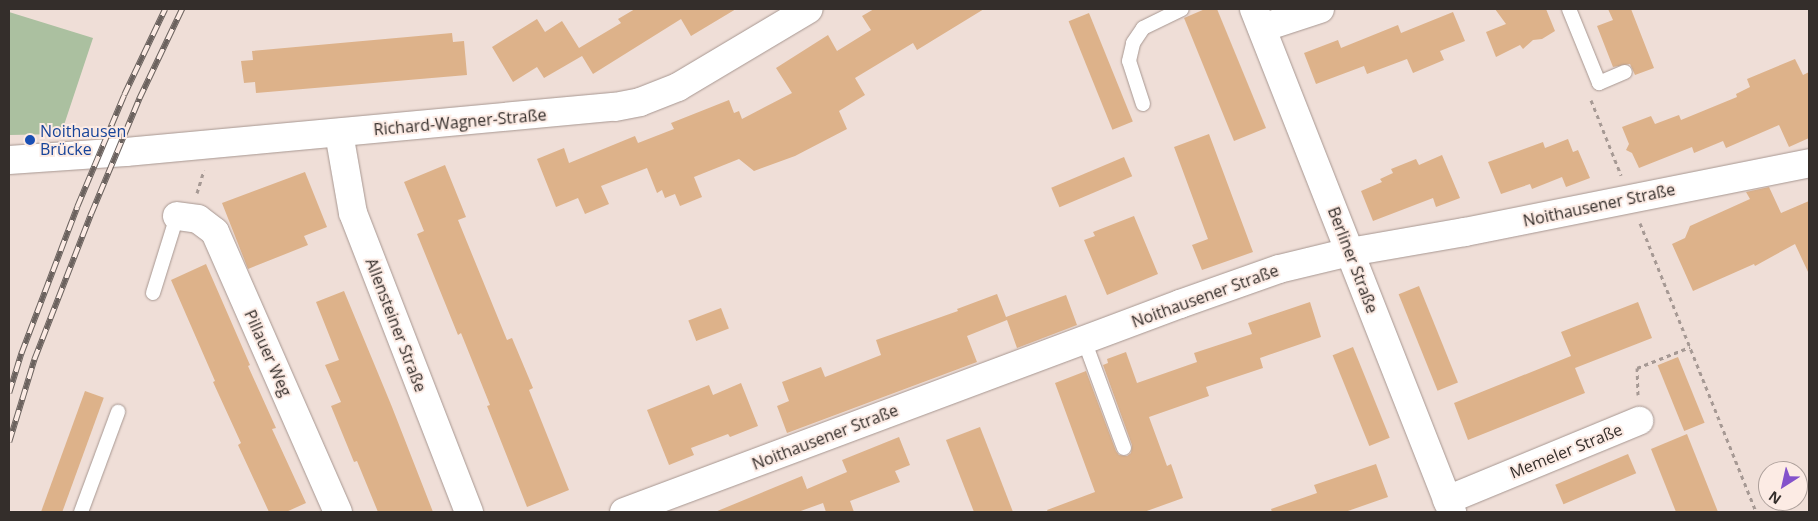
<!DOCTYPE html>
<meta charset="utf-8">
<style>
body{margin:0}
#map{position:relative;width:1818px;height:521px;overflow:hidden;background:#efded7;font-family:"Open Sans",sans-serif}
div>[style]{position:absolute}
.green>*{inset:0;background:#abc0a0}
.building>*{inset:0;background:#ddb28a;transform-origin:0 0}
.path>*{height:3px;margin-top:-1.5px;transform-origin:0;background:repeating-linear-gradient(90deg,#a69994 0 4px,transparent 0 8px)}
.roads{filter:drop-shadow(0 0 1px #a79791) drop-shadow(0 0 1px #a79791)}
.service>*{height:14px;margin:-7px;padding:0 7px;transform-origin:7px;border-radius:7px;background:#fff}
.minor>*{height:28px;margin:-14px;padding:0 14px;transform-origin:14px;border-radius:14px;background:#fff}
.rail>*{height:5.5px;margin-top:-2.75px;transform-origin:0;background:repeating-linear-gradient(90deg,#fcebe4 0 11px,#6b625e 0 22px);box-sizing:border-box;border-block:1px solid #6b625e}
.dots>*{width:14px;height:14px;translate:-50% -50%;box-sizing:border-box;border:2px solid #fcebe4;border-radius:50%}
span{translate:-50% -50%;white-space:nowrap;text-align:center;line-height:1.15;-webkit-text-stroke:4px #fcebe4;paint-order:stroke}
.street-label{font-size:16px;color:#342e2b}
.transit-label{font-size:16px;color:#164399}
.left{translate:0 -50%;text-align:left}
.frame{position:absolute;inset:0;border:10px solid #342e2b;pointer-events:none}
.north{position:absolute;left:1758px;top:461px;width:50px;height:50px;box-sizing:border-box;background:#fcebe4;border:1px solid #ac9f9a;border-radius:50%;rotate:215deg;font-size:14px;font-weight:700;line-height:20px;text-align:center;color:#342e2b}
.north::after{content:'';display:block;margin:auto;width:18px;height:22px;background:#8452cb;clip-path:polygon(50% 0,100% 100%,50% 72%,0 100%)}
</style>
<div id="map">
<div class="green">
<div style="clip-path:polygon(9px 12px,93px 38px,61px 134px,10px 135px,9px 133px)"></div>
</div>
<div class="building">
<div style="clip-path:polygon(635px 9px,736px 9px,691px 36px,681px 19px,593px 74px,582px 56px,544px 78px,537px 67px,513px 82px,492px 47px,537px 19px,545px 32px,562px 21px,579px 48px,621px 23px,618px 19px)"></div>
<div style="clip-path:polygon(874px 9px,984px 9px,917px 50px,913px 43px,855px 78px,865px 95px,839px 111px,847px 129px,795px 156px,754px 171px,739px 159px,694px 177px,702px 197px,680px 206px,675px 194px,665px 198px,662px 190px,657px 193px,647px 168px,601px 186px,609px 204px,585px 214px,578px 198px,556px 207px,537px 159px,564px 148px,569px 163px,635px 136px,638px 143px,674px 129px,671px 123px,729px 100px,734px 113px,739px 111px,742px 119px,792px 93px,776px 68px,828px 35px,837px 51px,871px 30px,862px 16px)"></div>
<div style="clip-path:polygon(1205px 9px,1217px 9px,1266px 128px,1234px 141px,1184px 18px)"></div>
<div style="clip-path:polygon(1495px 9px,1546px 9px,1555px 31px,1542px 39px,1533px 40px,1523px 49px,1520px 45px,1496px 57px,1486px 32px,1506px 24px)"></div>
<div style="clip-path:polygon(1608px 9px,1631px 9px,1654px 68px,1635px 75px,1630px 64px,1613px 67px,1597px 26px,1613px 20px)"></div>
<div style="clip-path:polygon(1453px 12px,1465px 41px,1440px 51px,1444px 60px,1413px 73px,1407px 59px,1367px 74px,1364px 66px,1316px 84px,1304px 53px,1338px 40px,1341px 48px,1398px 25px,1401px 33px)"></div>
<div style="left:1089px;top:13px;width:117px;height:22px;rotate:68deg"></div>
<div style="clip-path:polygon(452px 33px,453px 42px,464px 41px,467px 75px,256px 93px,255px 82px,244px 83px,241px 61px,253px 60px,252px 51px)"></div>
<div style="clip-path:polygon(1795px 59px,1803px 75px,1809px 72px,1809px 138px,1789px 147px,1779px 125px,1726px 148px,1723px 141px,1694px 153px,1692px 147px,1639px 168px,1632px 153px,1626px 150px,1629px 144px,1622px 127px,1651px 116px,1655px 124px,1679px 115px,1681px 120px,1737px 97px,1736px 94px,1750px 87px,1747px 79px)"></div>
<div style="clip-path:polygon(1209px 134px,1253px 252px,1202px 270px,1192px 245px,1208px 239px,1174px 147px)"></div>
<div style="clip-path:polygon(1568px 139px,1573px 152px,1578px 150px,1590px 178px,1566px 187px,1562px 177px,1532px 189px,1530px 184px,1501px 194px,1488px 162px,1543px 142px,1545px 148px)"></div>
<div style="clip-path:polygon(1442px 155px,1460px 198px,1436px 207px,1433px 198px,1373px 221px,1361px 191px,1382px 182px,1380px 179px,1393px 173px,1391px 169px,1416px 159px,1419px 165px)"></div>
<div style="left:1124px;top:157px;width:21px;height:79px;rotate:67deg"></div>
<div style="clip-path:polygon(445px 165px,466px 217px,458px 220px,507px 340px,512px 338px,533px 388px,529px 390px,569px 490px,527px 507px,487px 406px,490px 405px,461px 333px,458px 335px,417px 234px,424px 231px,404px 182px)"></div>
<div style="clip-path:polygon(305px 172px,327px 227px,304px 236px,308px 245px,248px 269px,222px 203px)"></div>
<div style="clip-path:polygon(1769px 187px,1781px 213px,1809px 201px,1809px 274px,1795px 244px,1755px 266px,1754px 264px,1693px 291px,1672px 244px,1685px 238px,1690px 226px,1750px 199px,1746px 192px)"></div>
<div style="clip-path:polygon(1134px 216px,1158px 274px,1107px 295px,1084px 240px,1095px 236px,1093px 232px)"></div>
<div style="clip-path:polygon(206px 264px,250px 365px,248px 366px,276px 428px,272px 429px,306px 503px,286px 512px,269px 512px,238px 445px,241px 443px,213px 382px,215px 381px,171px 280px)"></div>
<div style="left:1419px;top:286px;width:104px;height:22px;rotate:68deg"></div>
<div style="clip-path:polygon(344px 291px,392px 407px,433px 512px,378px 512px,357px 461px,354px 462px,331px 406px,341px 402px,325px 365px,339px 360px,316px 302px)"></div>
<div style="clip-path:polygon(997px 294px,1006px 317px,1066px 295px,1077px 325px,1017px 348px,1007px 320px,967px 336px,977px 362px,787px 433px,777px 406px,789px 401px,782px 382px,821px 367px,825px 377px,881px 355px,876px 340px,958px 311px,957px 309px)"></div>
<div style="clip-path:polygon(1310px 302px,1321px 337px,1260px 358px,1263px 368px,1206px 387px,1209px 396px,1149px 417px,1167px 466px,1171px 464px,1183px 498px,1144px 512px,1048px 512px,1047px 510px,1095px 492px,1055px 383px,1086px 371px,1116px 451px,1119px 455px,1127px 456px,1131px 453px,1132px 445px,1103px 365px,1108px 363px,1107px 359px,1126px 352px,1137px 383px,1197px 362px,1194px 353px,1252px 334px,1248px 323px)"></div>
<div style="clip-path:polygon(1638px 302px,1652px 338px,1575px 368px,1585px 393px,1468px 440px,1454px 403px,1571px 356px,1561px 332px)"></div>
<div style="left:721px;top:308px;width:22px;height:35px;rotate:69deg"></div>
<div style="left:1353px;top:347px;width:98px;height:22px;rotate:68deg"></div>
<div style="left:1678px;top:357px;width:71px;height:22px;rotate:68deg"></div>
<div style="clip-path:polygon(741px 383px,758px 426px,730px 437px,728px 434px,691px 448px,694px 455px,669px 465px,647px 410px,709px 385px,713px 395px)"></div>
<div style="left:85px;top:391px;width:20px;height:129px;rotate:20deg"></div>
<div style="clip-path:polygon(980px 427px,1013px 512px,974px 512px,946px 440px)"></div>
<div style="clip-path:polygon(1687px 434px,1718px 512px,1676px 512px,1651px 449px)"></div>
<div style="clip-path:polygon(899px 437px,910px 465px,895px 471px,900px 482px,850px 501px,854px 512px,826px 512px,823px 503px,798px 512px,715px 512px,802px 476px,807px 489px,847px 472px,842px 460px)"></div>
<div style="left:1628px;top:454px;width:21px;height:79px;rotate:67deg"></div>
<div style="clip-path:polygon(1376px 464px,1388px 497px,1345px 512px,1272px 512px,1271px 509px,1317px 493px,1314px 485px)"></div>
</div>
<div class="path">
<div style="left:1591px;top:100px;width:81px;rotate:68.2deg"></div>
<div style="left:197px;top:193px;width:24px;rotate:-73deg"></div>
<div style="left:1640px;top:223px;width:311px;rotate:68.1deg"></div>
<div style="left:1638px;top:395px;width:27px;rotate:-92deg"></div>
<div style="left:1637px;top:368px;width:57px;rotate:-21.6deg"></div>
</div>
<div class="roads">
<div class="service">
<div style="left:1569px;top:9px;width:80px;rotate:67.9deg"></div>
<div style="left:1599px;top:83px;width:28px;rotate:-23deg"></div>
<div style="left:1143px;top:104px;width:45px;rotate:-108deg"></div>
<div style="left:1129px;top:61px;width:18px;rotate:-77deg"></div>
<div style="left:1133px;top:43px;width:18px;rotate:-56deg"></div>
<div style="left:1143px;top:28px;width:43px;rotate:-26deg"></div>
<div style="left:153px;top:293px;width:81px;rotate:-72.7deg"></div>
<div style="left:1084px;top:340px;width:115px;rotate:69.7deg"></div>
<div style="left:81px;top:512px;width:107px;rotate:-69.7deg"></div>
</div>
<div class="minor">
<div style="left:1254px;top:9px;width:541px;rotate:68.51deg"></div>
<div style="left:1262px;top:28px;width:61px;rotate:-18.1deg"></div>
<div style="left:339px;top:133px;width:81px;rotate:80.1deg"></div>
<div style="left:353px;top:213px;width:321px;rotate:68.8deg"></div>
<div style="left:9px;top:160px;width:117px;rotate:-3.9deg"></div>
<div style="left:126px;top:152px;width:491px;rotate:-5.3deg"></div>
<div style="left:615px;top:107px;width:25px;rotate:-11deg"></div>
<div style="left:640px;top:102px;width:41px;rotate:-21.5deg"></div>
<div style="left:678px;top:87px;width:152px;rotate:-30.8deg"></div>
<div style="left:177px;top:216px;width:21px;rotate:8deg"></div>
<div style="left:198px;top:219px;width:21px;rotate:37deg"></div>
<div style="left:215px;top:232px;width:306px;rotate:66.3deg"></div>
<div style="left:1447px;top:500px;width:208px;rotate:-22.4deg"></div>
<div style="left:624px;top:512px;width:594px;rotate:-20.51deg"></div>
<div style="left:1180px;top:304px;width:105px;rotate:-19.5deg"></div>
<div style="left:1279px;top:269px;width:73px;rotate:-13.5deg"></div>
<div style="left:1350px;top:252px;width:117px;rotate:-9.9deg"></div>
<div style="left:1465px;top:232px;width:351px;rotate:-11.3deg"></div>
</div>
</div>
<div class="rail">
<div style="left:9px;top:393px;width:41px;rotate:-72.9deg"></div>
<div style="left:21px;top:354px;width:157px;rotate:-69.1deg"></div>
<div style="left:77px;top:207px;width:121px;rotate:-67.2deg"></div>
<div style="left:124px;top:95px;width:95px;rotate:-64.5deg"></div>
<div style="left:9px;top:442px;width:86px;rotate:-73deg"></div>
<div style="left:34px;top:360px;width:157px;rotate:-68.7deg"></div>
<div style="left:91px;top:214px;width:125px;rotate:-67.3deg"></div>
<div style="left:139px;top:99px;width:100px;rotate:-64.5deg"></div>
</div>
<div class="dots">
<div style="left:30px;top:140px;background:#1a4fb4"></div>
</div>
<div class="street-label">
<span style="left:460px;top:122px;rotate:-5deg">Richard-Wagner-Straße</span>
<span style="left:1599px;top:205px;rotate:-12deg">Noithausener Straße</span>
<span style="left:1353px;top:260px;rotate:69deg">Berliner Straße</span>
<span style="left:1205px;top:296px;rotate:-20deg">Noithausener Straße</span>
<span style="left:396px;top:325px;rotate:69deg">Allensteiner Straße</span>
<span style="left:268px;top:353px;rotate:66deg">Pillauer Weg</span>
<span style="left:825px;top:437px;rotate:-21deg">Noithausener Straße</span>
<span style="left:1566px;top:451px;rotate:-22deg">Memeler Straße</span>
</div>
<div class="transit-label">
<span class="left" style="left:40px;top:140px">Noithausen<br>Brücke</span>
</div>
<div class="frame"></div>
<div class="north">N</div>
</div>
